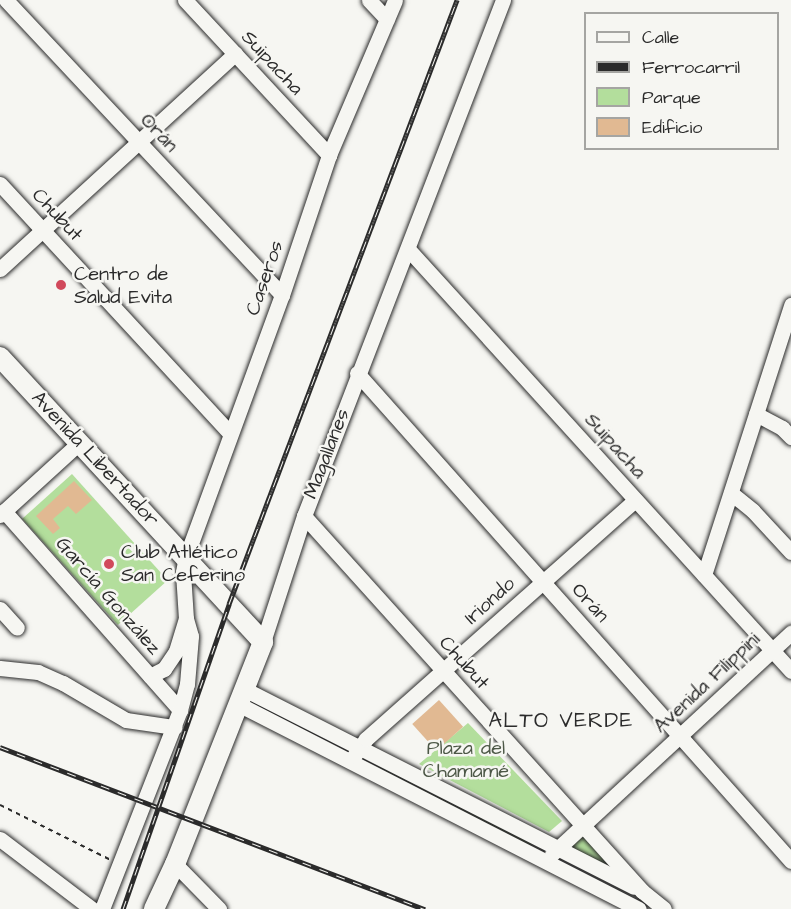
<!DOCTYPE html>
<meta charset="utf-8">
<style>
body{margin:0}
#map{position:relative;width:791px;height:909px;overflow:hidden;background:#f6f6f2;font-family:"Architects Daughter",sans-serif}
div>[style]{position:absolute}
.green>*{inset:0;background:#b3de9c;transform-origin:0 0}
.building>*{inset:0;background:#e1b992;transform-origin:0 0}
.path>*{height:2px;margin-top:-1px;transform-origin:0;background:repeating-linear-gradient(90deg,#2b2b2b 0 4.5px,transparent 0 9px)}
.roads{filter:drop-shadow(0 0 2px #2b2b2b) drop-shadow(0 0 2px #2b2b2b)}
.minor>*{height:15px;margin:-7.5px;padding:0 7.5px;transform-origin:7.5px;border-radius:7.5px;background:#f6f6f2}
.major>*{height:20px;margin:-10px;padding:0 10px;transform-origin:10px;border-radius:10px;background:#f6f6f2}
.rail>*{height:5px;margin-top:-2.5px;transform-origin:0;background:repeating-linear-gradient(90deg,#f6f6f2 0 9px,#2b2b2b 0 18px);box-sizing:border-box;border-block:2px solid #2b2b2b}
.dots>*{width:16px;height:16px;translate:-50% -50%;box-sizing:border-box;border:3px solid #f6f6f2;border-radius:50%}
span{translate:-50% -50%;white-space:nowrap;text-align:center;line-height:1.15;-webkit-text-stroke:5px #f6f6f2;paint-order:stroke}
.street-label{font-size:20px;color:#2b2b2b}
.poi-label{font-size:20px;color:#2b2b2b}
.left{translate:0 -50%;text-align:left}
.park-label{font-size:20px;color:#4d5847}
.neighbourhood-label{font-size:21px;color:#2b2b2b;letter-spacing:1.5px}
.legend{position:absolute;left:584px;top:12px;width:195px;height:138px;box-sizing:border-box;background:#f6f6f2;border:2px solid #a5a5a2;margin:0;padding:8px 10px;list-style:none;font-size:18px;color:#2b2b2b}
.legend li{display:flex;align-items:center;gap:12px;height:30px}
.legend b{width:30px;border:2px solid #a5a5a2}
</style>
<div id="map">
<div class="green">
<div style="left:72px;top:474px;width:143px;height:67px;rotate:48deg"></div>
<div style="clip-path:polygon(468px 723px,562px 821px,549px 832px,419px 764px)"></div>
<div style="clip-path:polygon(377px 762px,533px 841px,531px 846px,375px 766px)"></div>
<div style="clip-path:polygon(580px 835px,589px 837px,613px 871px,565px 844px)"></div>
</div>
<div class="building">
<div style="clip-path:polygon(74px 481px,92px 500px,76px 514px,68px 506px,53px 519px,60px 528px,53px 534px,36px 516px)"></div>
<div style="left:439px;top:700px;width:36px;height:36px;rotate:48deg"></div>
</div>
<div class="path">
<div style="left:0;top:805px;width:122px;rotate:26.4deg"></div>
</div>
<div class="roads">
<div class="minor">
<div style="left:6px;top:0;width:404px;rotate:46.9deg"></div>
<div style="left:185px;top:0;width:212px;rotate:47.1deg"></div>
<div style="left:369px;top:0;width:26px;rotate:47deg"></div>
<div style="left:0;top:184px;width:339px;rotate:47.3deg"></div>
<div style="left:408px;top:249px;width:570px;rotate:47.77deg"></div>
<div style="left:0;top:269px;width:319px;rotate:-42.5deg"></div>
<div style="left:357px;top:373px;width:653px;rotate:48.35deg"></div>
<div style="left:756px;top:414px;width:30px;rotate:28deg"></div>
<div style="left:782px;top:428px;width:13px;rotate:45deg"></div>
<div style="left:731px;top:493px;width:28px;rotate:39deg"></div>
<div style="left:753px;top:511px;width:56px;rotate:47.2deg"></div>
<div style="left:4px;top:511px;width:266px;rotate:48.5deg"></div>
<div style="left:0;top:515px;width:108px;rotate:-42.4deg"></div>
<div style="left:304px;top:516px;width:505px;rotate:47.97deg"></div>
<div style="left:642px;top:891px;width:28px;rotate:39deg"></div>
<div style="left:704px;top:575px;width:284px;rotate:-72.1deg"></div>
<div style="left:0;top:609px;width:25px;rotate:48deg"></div>
<div style="left:263px;top:642px;width:133px;rotate:-72deg"></div>
<div style="left:304px;top:516px;width:553px;rotate:-68.91deg"></div>
<div style="left:0;top:668px;width:38px;rotate:6deg"></div>
<div style="left:38px;top:672px;width:27px;rotate:24deg"></div>
<div style="left:63px;top:683px;width:73px;rotate:30.4deg"></div>
<div style="left:126px;top:720px;width:49px;rotate:8.3deg"></div>
<div style="left:150px;top:676px;width:16px;rotate:-27deg"></div>
<div style="left:164px;top:669px;width:22px;rotate:-56deg"></div>
<div style="left:176px;top:651px;width:34px;rotate:-73deg"></div>
<div style="left:186px;top:619px;width:47px;rotate:-93.7deg"></div>
<div style="left:183px;top:572px;width:15px;rotate:-79deg"></div>
<div style="left:186px;top:557px;width:279px;rotate:-69.9deg"></div>
<div style="left:282px;top:295px;width:148px;rotate:-71.4deg"></div>
<div style="left:329px;top:155px;width:168px;rotate:-66.9deg"></div>
<div style="left:244px;top:689px;width:437px;rotate:26.9deg"></div>
<div style="left:238px;top:704px;width:450px;rotate:27.1deg"></div>
<div style="left:354px;top:756px;width:21px;rotate:-55deg"></div>
<div style="left:366px;top:739px;width:360px;rotate:-41.6deg"></div>
<div style="left:0;top:839px;width:116px;rotate:37.3deg"></div>
<div style="left:552px;top:854px;width:326px;rotate:-42.8deg"></div>
<div style="left:175px;top:864px;width:63px;rotate:45.6deg"></div>
<div style="left:102px;top:909px;width:214px;rotate:-68.6deg"></div>
<div style="left:180px;top:710px;width:27px;rotate:-75deg"></div>
<div style="left:187px;top:684px;width:48px;rotate:-85.2deg"></div>
<div style="left:191px;top:636px;width:18px;rotate:-106deg"></div>
</div>
<div class="major">
<div style="left:0;top:357px;width:388px;rotate:47.3deg"></div>
<div style="left:263px;top:642px;width:239px;rotate:111.6deg"></div>
<div style="left:175px;top:864px;width:50px;rotate:115deg"></div>
</div>
</div>
<div class="rail">
<div style="left:0;top:747px;width:455px;rotate:20.9deg"></div>
<div style="left:123px;top:909px;width:323px;rotate:-70.8deg"></div>
<div style="left:229px;top:604px;width:646px;rotate:-69.32deg"></div>
</div>
<div class="dots">
<div style="left:61px;top:285px;background:#d1495b"></div>
<div style="left:109px;top:564px;background:#d1495b"></div>
</div>
<div class="street-label">
<span style="left:272px;top:63px;rotate:47deg">Suipacha</span>
<span style="left:159px;top:133px;rotate:47deg">Orán</span>
<span style="left:57px;top:215px;rotate:47deg">Chubut</span>
<span style="left:265px;top:278px;rotate:-71deg">Caseros</span>
<span style="left:615px;top:446px;rotate:48deg">Suipacha</span>
<span style="left:327px;top:454px;rotate:-69deg">Magallanes</span>
<span style="left:95px;top:459px;rotate:47deg">Avenida Libertador</span>
<span style="left:108px;top:596px;rotate:49deg">García González</span>
<span style="left:490px;top:601px;rotate:-42deg">Iriondo</span>
<span style="left:590px;top:603px;rotate:48deg">Orán</span>
<span style="left:464px;top:663px;rotate:48deg">Chubut</span>
<span style="left:707px;top:683px;rotate:-43deg">Avenida Filippini</span>
</div>
<div class="poi-label">
<span class="left" style="left:74px;top:286px">Centro de<br>Salud Evita</span>
<span class="left" style="left:121px;top:564px">Club Atlético<br>San Ceferino</span>
</div>
<div class="park-label">
<span style="left:466px;top:760px">Plaza del<br>Chamamé</span>
</div>
<div class="neighbourhood-label">
<span style="left:561px;top:721px">ALTO VERDE</span>
</div>
<ul class="legend">
<li><b style="height:8px;background:#f6f6f2"></b>Calle</li>
<li><b style="height:8px;background:#2b2b2b"></b>Ferrocarril</li>
<li><b style="height:16px;background:#b3de9c"></b>Parque</li>
<li><b style="height:16px;background:#e1b992"></b>Edificio</li>
</ul>
</div>
